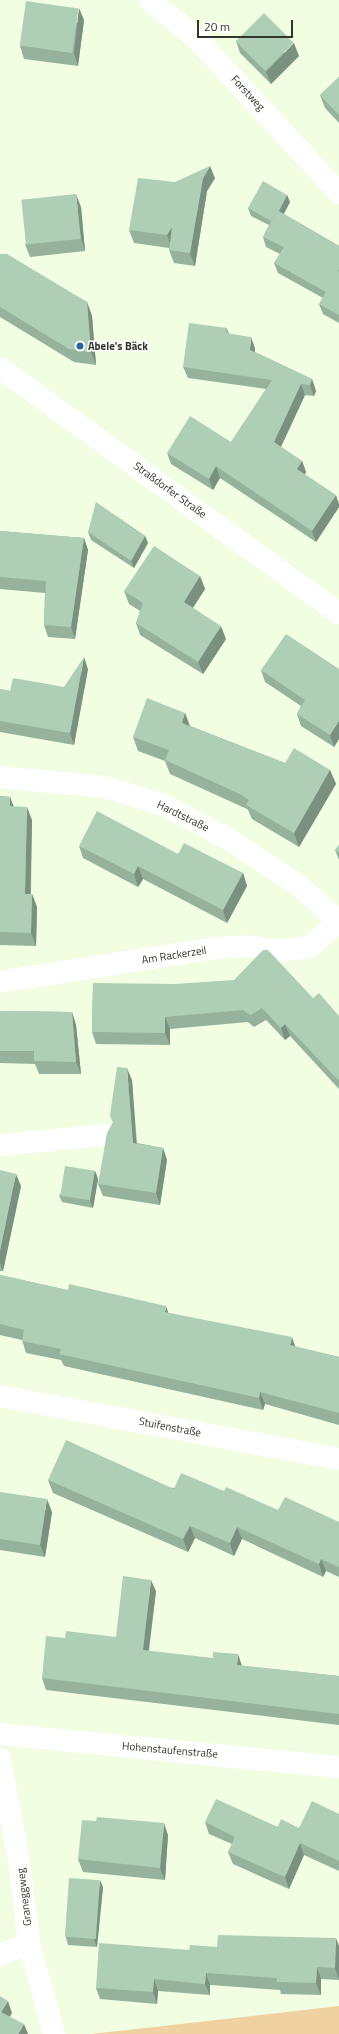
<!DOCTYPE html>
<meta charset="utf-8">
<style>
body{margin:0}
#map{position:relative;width:339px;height:2034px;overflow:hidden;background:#f1fee2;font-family:"Titillium Web",sans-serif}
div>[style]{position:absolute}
.green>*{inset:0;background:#f0d2a2}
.minor>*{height:22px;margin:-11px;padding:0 11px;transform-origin:11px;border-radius:11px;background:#fff}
.wall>*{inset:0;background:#96b29d}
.shaded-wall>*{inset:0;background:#7a917f}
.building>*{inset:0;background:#aecfb6;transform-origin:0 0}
.dots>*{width:11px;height:11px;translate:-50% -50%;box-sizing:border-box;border:2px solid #fff;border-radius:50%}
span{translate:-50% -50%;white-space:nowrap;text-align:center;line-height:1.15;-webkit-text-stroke:3px #fff;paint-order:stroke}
.street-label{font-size:11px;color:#303629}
.poi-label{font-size:11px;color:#303629;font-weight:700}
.left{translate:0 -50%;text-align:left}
.scale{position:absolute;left:197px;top:20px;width:96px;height:18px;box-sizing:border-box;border:2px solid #303629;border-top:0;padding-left:5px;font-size:12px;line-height:14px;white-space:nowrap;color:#303629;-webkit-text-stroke:3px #fff;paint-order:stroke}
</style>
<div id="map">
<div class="green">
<div style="clip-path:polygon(339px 2006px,339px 2034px,91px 2034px,243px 2017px)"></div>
</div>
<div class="minor">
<div style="left:150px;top:0;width:60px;rotate:39.6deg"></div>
<div style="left:196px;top:38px;width:211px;rotate:47.3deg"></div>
<div style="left:0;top:368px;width:418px;rotate:35.9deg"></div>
<div style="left:0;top:777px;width:104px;rotate:5.5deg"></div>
<div style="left:104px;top:787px;width:59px;rotate:16.6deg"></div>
<div style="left:161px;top:804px;width:72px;rotate:27.3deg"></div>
<div style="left:225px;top:837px;width:86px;rotate:33.1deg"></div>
<div style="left:297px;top:884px;width:56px;rotate:41.4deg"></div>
<div style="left:0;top:982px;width:217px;rotate:-9deg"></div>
<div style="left:214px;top:948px;width:34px;rotate:-3deg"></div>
<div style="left:248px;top:946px;width:32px;rotate:9deg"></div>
<div style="left:280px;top:951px;width:29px;rotate:-8deg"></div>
<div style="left:309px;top:947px;width:39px;rotate:-40deg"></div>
<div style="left:0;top:1145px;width:105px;rotate:-5.4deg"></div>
<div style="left:0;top:1396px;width:345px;rotate:10.5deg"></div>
<div style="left:0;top:1734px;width:341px;rotate:5.6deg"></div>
<div style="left:0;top:1759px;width:110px;rotate:79.5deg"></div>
<div style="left:20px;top:1867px;width:77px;rotate:83.2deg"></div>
<div style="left:29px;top:1943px;width:94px;rotate:74.6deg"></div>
<div style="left:0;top:1955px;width:31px;rotate:-22deg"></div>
</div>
<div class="wall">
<div style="clip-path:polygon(84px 20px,78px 66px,24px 59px,20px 46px)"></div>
<div style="clip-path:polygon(236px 41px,299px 56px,271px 84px,240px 53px)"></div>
<div style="clip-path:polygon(339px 77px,339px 123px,325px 108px,320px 95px)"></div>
<div style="clip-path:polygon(215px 178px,207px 191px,195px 266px,174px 263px,169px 250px,169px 248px,134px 243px,129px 230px,175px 182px)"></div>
<div style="clip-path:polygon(287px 195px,290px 202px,284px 214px,339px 246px,339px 323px,323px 314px,319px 304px,323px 298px,278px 273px,274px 263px,280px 254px,266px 247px,263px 237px,269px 225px,251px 216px,248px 208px)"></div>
<div style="clip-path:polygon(81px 207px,85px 251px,30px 257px,25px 244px)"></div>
<div style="clip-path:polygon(0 254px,87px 302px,92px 316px,96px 365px,74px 362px,0 317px)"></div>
<div style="clip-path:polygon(227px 328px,229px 334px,255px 348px,255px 352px,312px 379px,316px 391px,314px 396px,305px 395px,281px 447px,302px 461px,306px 472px,305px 475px,339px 504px,339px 507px,316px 542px,220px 478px,213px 490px,171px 464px,167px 453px,231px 442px,266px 389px,188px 378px,183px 367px)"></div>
<div style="clip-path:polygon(116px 516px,145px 536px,148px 543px,134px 568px,91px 540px,88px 532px)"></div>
<div style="clip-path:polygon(0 531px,84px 538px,88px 550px,75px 639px,48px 637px,44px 625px,45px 593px,0 589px)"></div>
<div style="clip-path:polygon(200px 576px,205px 589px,193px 608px,226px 639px,203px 674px,140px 635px,136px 623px,140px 611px,129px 604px,124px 591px)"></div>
<div style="clip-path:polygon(88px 669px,74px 745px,0 732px,0 689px,10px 691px,64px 687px)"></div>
<div style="clip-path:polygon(339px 669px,339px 739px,334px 747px,301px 726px,297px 714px,301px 706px,265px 682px,261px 670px)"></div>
<div style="clip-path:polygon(185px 713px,190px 726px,285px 763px,330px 770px,336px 784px,299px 847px,252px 819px,248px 810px,247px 809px,170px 774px,165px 761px,138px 751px,133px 737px)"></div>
<div style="clip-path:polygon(0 796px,10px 797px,13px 806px,32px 820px,31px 894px,32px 894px,37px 907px,36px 946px,0 945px)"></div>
<div style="clip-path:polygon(339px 845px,339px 860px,335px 850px)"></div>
<div style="clip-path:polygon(79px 846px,178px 854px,243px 873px,247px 886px,227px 923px,143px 879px,138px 887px,83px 858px)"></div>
<div style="clip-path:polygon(93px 983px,313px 998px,339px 1016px,339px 1089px,290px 1036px,285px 1040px,266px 1020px,254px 1027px,248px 1022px,170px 1029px,170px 1045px,96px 1044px,92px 1032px)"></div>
<div style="clip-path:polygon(0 1011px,72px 1012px,76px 1025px,81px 1074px,39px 1074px,35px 1064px,0 1063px)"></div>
<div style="clip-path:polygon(132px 1080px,137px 1143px,163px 1148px,167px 1160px,160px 1205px,103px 1196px,98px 1184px,113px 1122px,110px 1115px)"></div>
<div style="clip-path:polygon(0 1170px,21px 1186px,3px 1271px,0 1271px)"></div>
<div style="clip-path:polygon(95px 1171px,98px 1179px,93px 1208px,62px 1202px,59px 1195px)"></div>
<div style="clip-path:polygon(0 1275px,168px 1313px,296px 1347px,339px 1357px,339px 1425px,265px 1404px,263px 1410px,64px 1366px,61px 1360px,26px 1353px,22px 1340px,0 1335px)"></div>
<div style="clip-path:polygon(48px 1480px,224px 1491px,278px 1510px,339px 1522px,339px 1577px,326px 1571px,323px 1577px,242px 1539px,234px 1556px,195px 1538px,188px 1552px,53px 1493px)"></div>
<div style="clip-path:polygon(0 1492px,52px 1512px,45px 1557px,0 1550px)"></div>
<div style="clip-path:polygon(156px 1591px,149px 1651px,242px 1666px,339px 1676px,339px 1725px,46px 1690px,42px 1678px,65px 1638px,116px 1637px)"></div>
<div style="clip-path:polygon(339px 1814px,339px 1871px,304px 1855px,289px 1889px,233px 1864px,228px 1852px,232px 1844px,209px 1834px,205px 1822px,299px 1828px)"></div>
<div style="clip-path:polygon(168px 1835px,165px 1880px,83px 1872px,78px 1859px)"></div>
<div style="clip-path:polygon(103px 1887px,97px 1947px,68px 1945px,66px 1937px)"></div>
<div style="clip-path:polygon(339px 1946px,339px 1980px,321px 1979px,321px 1995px,281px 1994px,280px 1990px,210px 1985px,210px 1995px,158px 1991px,157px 2004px,100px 1999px,96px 1988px,189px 1950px,217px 1947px)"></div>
</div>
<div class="shaded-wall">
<div style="clip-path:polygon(79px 8px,84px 20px,78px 66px,74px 53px)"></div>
<div style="clip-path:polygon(294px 43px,299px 56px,271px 84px,266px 72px)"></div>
<div style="clip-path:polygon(210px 166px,215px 178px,207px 191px,195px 266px,190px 253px,203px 178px)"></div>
<div style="clip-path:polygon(76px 194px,81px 207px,85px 251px,81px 239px)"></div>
<div style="clip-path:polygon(287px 195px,290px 202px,275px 229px,273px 222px)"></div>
<div style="clip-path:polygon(172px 227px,172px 248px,167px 235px)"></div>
<div style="clip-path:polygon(87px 302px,92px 316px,96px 365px,91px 352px)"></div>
<div style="clip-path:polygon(251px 337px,255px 348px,254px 361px,250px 350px)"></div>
<div style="clip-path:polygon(312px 379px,316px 391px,314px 396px,310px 385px)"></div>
<div style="clip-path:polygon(301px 384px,305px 395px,278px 453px,274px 442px)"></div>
<div style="clip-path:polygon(302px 461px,306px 472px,301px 481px,297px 469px)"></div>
<div style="clip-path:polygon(216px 466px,220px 478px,213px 490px,209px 479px)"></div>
<div style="clip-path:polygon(336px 495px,339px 504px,339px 507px,316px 542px,312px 531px)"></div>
<div style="clip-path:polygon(145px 536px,148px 543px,134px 568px,131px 561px)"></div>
<div style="clip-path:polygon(84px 538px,88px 550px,75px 639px,71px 627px)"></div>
<div style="clip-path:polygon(200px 576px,205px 589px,188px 615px,184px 602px)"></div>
<div style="clip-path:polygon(221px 626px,226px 639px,203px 674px,198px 662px)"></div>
<div style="clip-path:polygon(84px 657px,88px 669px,74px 745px,70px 733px)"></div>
<div style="clip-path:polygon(185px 713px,190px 727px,182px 723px)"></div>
<div style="clip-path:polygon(339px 721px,339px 739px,334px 747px,330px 735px)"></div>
<div style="clip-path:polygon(330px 770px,336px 784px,299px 847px,294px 833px)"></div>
<div style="clip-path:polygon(10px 797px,15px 810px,10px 806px)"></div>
<div style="clip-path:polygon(27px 807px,32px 820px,30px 907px,25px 894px)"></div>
<div style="clip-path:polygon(138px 866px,143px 879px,138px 887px,134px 874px)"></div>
<div style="clip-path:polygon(243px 873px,247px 886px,227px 923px,223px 910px)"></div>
<div style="clip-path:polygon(32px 894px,37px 907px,36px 946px,31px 933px)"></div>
<div style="clip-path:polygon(72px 1012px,76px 1025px,81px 1074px,76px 1062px)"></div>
<div style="clip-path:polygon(165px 1017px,170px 1029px,170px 1045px,165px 1033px)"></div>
<div style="clip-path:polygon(285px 1024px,290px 1036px,285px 1040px,281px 1028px)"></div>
<div style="clip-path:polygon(127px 1068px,132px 1080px,137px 1155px,133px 1143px)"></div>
<div style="clip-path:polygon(163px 1148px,167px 1160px,160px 1205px,156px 1193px)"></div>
<div style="clip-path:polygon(95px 1171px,98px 1179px,93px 1208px,90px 1200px)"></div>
<div style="clip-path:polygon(16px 1174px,21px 1186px,3px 1271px,0 1263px,0 1251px)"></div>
<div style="clip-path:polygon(166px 1306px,170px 1318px,165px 1312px)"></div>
<div style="clip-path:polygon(292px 1337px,296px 1349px,290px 1345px)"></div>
<div style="clip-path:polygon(260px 1392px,265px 1404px,263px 1410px,259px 1398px)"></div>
<div style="clip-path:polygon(47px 1499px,52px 1512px,45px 1557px,40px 1545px)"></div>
<div style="clip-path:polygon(190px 1526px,195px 1538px,188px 1552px,183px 1539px)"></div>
<div style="clip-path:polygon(237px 1527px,242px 1539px,234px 1556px,230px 1543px)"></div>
<div style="clip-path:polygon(321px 1559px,326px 1571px,323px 1577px,319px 1564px)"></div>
<div style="clip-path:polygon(151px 1580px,156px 1591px,147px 1662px,143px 1650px)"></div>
<div style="clip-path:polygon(238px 1654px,242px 1666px,237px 1665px)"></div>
<div style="clip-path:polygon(164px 1823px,168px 1835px,165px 1880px,160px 1868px)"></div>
<div style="clip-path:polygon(300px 1843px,304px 1855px,289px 1889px,285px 1877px)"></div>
<div style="clip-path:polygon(100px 1880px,103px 1887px,97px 1947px,94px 1940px)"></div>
<div style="clip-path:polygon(336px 1938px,339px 1946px,339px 1979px,335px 1968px)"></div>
<div style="clip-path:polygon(317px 1967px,321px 1979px,321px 1995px,316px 1983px)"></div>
<div style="clip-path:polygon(206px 1973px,210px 1985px,210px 1995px,205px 1984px)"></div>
<div style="clip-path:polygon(154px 1979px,158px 1991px,157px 2004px,153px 1992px)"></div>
<div style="clip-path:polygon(8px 2001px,12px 2013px,6px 2024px,1px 2012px)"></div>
<div style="clip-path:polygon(24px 2024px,28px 2034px,18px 2034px)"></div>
</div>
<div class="building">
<div style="left:26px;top:1px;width:53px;height:45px;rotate:8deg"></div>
<div style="left:264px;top:13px;width:42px;height:40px;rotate:45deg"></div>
<div style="clip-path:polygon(339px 77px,339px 115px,320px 95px)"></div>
<div style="clip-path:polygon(210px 166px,203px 178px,190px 253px,169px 250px,172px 227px,167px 235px,129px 230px,138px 178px,175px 182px)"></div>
<div style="clip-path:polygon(263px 181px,287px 195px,279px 211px,277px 210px,271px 221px,248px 208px)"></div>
<div style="left:76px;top:194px;width:45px;height:55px;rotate:84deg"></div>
<div style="clip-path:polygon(277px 210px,339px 246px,339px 269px,338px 271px,339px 272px,339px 315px,319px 304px,326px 292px,274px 263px,284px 247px,263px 237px)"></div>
<div style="clip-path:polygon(0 254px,7px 254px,87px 302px,91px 352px,69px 349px,0 307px)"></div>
<div style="clip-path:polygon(189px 323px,227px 328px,226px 333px,251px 337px,250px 350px,312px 379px,310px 385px,301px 384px,274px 442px,302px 461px,297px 469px,336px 495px,312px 531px,216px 466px,209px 479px,167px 453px,190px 416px,231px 442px,272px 380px,183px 367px)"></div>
<div style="clip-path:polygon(96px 502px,145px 536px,131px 561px,88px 532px)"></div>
<div style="clip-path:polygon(0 531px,84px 538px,71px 627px,44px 625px,46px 581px,0 577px)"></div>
<div style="clip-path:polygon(154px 546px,200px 576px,184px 602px,221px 626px,198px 662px,136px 623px,143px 603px,124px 591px)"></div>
<div style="clip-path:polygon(286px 634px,339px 669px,339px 721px,330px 735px,297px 714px,305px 700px,261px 670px)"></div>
<div style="clip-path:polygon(84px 657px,70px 733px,0 721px,0 689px,10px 691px,13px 678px,64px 687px)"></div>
<div style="clip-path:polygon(147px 698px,185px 713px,182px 723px,285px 763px,294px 748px,330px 770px,294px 833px,246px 805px,249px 800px,242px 795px,165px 760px,169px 750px,133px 737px)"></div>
<div style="clip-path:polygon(0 796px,10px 797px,10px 806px,27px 807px,25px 894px,32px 894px,31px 933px,0 932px)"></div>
<div style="clip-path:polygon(97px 811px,178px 854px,184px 843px,243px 873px,223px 910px,138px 866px,134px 874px,79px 846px)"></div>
<div style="clip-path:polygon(339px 845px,339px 853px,335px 850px)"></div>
<div style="clip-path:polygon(263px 950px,268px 950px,313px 998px,319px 993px,339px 1016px,339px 1079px,338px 1080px,285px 1024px,281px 1028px,262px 1008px,250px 1015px,243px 1010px,165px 1017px,165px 1033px,92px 1032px,93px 983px,175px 984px,234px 980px)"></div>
<div style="clip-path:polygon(0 1011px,72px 1012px,76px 1062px,34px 1061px,34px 1051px,0 1051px)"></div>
<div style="clip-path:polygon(117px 1067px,127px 1068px,133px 1143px,163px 1148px,156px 1193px,98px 1184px,107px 1133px,113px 1122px,110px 1115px)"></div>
<div style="left:65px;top:1166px;width:30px;height:30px;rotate:9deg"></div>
<div style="clip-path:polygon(0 1170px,16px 1174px,0 1251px)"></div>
<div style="clip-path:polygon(0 1275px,68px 1290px,69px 1284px,166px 1306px,165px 1312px,292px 1337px,290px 1345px,339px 1357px,339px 1413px,260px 1392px,259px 1398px,59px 1354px,61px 1349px,22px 1341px,24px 1330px,0 1324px)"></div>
<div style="clip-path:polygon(66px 1440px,174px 1489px,181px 1473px,224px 1491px,226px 1487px,278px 1510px,285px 1497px,339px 1522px,339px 1567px,321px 1559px,319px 1564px,237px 1527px,230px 1543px,190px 1526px,183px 1539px,48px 1480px)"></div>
<div style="clip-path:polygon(0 1492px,47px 1499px,40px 1545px,0 1539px)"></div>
<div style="clip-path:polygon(123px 1576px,151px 1580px,143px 1650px,213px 1658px,213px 1652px,238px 1654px,237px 1665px,339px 1676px,339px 1714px,42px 1678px,46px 1636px,65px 1638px,66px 1631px,116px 1637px)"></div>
<div style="clip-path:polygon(216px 1799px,278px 1827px,281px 1819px,299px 1828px,312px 1801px,339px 1814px,339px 1861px,300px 1843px,285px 1877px,228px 1852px,235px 1837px,205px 1822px)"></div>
<div style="clip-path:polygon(97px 1817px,164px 1823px,160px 1868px,78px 1859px,82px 1820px,96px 1821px)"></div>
<div style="left:69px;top:1878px;width:31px;height:59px;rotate:4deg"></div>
<div style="clip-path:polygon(218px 1935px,336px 1938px,335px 1968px,317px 1967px,316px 1983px,277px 1982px,277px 1978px,206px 1973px,205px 1984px,154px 1979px,153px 1992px,96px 1988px,99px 1943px,189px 1950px,190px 1945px,217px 1947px)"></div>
<div style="clip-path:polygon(0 1996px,8px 2001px,1px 2012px,24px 2024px,18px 2034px,0 2034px)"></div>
</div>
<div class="dots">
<div style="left:80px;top:346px;background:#28659c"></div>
</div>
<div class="street-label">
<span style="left:248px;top:93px;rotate:47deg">Forstweg</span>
<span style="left:170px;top:490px;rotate:36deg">Straßdorfer Straße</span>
<span style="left:183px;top:816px;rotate:26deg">Hardtstraße</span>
<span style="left:174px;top:955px;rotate:-9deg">Am Rackerzeil</span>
<span style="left:170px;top:1427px;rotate:11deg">Stuifenstraße</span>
<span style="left:170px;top:1750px;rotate:5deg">Hohenstaufenstraße</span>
<span style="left:24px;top:1897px;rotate:-97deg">Graneggweg</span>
</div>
<div class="poi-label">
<span class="left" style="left:88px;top:346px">Abele's Bäck</span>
</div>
<div class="scale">20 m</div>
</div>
